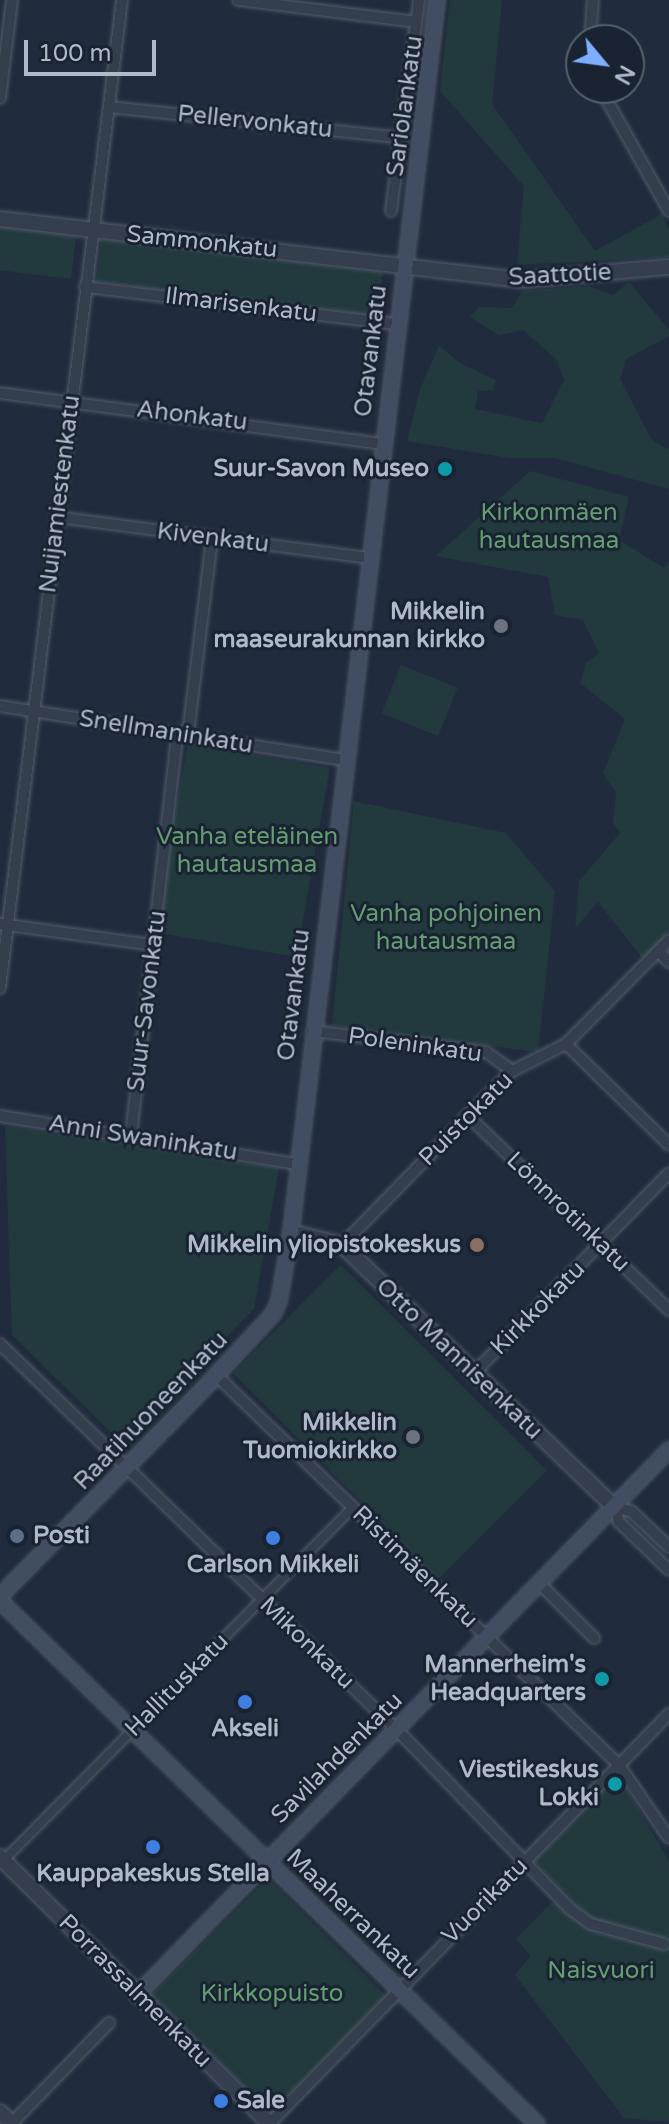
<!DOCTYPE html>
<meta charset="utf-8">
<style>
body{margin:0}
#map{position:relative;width:669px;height:2124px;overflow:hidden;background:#202c3d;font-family:"Varela Round",sans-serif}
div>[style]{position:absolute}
.green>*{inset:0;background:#223a3e;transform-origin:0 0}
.roads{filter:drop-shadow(0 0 2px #525c6b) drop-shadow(0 0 2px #525c6b)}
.pedestrian>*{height:8px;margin:-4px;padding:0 4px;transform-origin:4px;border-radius:4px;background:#343e4d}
.minor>*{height:10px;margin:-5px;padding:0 5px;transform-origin:5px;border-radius:5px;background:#343e4d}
.tertiary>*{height:14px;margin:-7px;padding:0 7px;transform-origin:7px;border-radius:7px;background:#343e4d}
.secondary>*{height:14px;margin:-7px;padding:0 7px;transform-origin:7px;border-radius:7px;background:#414d61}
.dots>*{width:22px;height:22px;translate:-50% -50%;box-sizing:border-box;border:4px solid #192332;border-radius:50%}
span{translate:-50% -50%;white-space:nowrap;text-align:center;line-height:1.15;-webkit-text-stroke:6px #192332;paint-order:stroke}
.street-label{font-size:24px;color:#afb9c9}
.poi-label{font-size:24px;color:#afb9c9;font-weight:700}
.right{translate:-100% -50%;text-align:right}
.left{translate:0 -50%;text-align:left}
.park-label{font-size:24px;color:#639d71}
.north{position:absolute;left:565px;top:24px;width:80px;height:80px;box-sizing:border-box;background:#192332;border:2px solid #555f6e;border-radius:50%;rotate:119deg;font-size:22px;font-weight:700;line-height:32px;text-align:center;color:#afb9c9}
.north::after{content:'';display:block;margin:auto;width:28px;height:36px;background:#7eaeff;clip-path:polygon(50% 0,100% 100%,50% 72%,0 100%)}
.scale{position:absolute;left:24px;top:40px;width:132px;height:36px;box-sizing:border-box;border:4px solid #afb9c9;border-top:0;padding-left:10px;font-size:24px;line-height:28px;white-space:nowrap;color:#afb9c9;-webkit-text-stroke:6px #192332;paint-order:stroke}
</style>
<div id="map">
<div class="green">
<div style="clip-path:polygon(450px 0,502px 0,492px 104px,595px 251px,662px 214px,669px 230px,669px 257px,517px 265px,524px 186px,440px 91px)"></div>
<div style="left:0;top:225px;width:77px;height:45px;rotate:7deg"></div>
<div style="left:102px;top:237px;width:283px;height:45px;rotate:7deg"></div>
<div style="clip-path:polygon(629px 282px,669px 330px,669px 336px,626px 359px,620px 379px,651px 439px,669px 450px,669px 489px,555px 458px,509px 458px,407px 441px,420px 389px,439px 346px,460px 363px,496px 380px,493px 390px,478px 391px,475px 409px,542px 423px,564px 380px,557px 360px,523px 330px,499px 335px,470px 317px,479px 307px,512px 308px,522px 291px,588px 286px,613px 295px)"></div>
<div style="clip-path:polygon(530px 471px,629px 497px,619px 540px,664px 568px,669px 561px,669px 933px,644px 960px,598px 902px,575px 929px,579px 881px,620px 833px,613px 823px,616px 793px,603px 773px,625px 719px,580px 683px,586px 663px,599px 653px,583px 620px,555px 615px,548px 577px,436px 556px)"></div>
<div style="left:401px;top:665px;width:61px;height:52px;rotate:22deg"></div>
<div style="left:188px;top:743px;width:144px;height:192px;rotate:10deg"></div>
<div style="clip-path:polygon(354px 801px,506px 833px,555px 891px,538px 1052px,332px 1026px)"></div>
<div style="clip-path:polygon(5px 1126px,279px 1168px,254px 1309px,121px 1442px,12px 1335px)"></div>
<div style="left:341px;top:1265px;width:291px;height:153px;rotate:45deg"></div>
<div style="clip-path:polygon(618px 1774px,669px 1861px,669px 2122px,624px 2118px,515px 1975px,531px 1956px,516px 1939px,551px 1903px,576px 1905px,533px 1860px)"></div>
<div style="left:268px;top:1878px;width:167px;height:164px;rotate:45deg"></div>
</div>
<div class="roads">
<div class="pedestrian">
<div style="left:2px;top:1862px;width:499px;rotate:-45.3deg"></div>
</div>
<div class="minor">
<div style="left:238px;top:0;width:179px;rotate:7deg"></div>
<div style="left:590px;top:40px;width:40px;rotate:-85.7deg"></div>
<div style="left:600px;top:88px;width:141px;rotate:60.7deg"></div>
<div style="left:0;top:98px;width:99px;rotate:-83deg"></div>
<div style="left:109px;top:107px;width:295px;rotate:6deg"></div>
<div style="left:391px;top:211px;width:213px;rotate:-82.4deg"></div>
<div style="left:85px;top:287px;width:314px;rotate:6.8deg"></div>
<div style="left:0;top:393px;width:385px;rotate:7.6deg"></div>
<div style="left:57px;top:517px;width:316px;rotate:7.5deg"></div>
<div style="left:0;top:706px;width:349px;rotate:8.9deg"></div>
<div style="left:0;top:924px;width:154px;rotate:7.8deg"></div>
<div style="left:658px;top:951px;width:16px;rotate:45deg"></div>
<div style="left:0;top:988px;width:996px;rotate:-82.96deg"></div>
<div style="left:312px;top:1031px;width:175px;rotate:6.9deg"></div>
<div style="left:486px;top:1052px;width:32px;rotate:36deg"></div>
<div style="left:566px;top:1044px;width:144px;rotate:44.4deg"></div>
<div style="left:467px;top:1115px;width:281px;rotate:44deg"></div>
<div style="left:0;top:1116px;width:302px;rotate:9.2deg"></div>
<div style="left:131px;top:1135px;width:398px;rotate:-83.4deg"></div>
<div style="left:177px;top:740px;width:18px;rotate:-49deg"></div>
<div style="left:189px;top:726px;width:189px;rotate:-83deg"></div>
<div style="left:342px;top:1245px;width:243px;rotate:-45.7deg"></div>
<div style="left:512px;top:1071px;width:60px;rotate:-26.6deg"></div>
<div style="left:566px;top:1044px;width:146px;rotate:-45.3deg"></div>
<div style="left:0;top:1344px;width:565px;rotate:44.21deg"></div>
<div style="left:405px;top:1738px;width:238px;rotate:46deg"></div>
<div style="left:570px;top:1909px;width:26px;rotate:36deg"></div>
<div style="left:591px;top:1924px;width:76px;rotate:15.3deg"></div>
<div style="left:474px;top:1373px;width:279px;rotate:-45.7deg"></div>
<div style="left:216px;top:1375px;width:561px;rotate:44.06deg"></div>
<div style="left:619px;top:1765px;width:88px;rotate:55.6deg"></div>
<div style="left:669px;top:1547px;width:52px;rotate:-136.5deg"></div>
<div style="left:631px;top:1511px;width:16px;rotate:-169deg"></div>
<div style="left:615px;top:1508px;width:15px;rotate:74deg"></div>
<div style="left:619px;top:1522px;width:69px;rotate:43.8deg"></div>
<div style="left:539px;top:1583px;width:78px;rotate:45deg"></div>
<div style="left:11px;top:2124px;width:141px;rotate:-45.9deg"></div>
<div style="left:269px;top:2124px;width:573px;rotate:-45.71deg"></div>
</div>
<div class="tertiary">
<div style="left:0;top:219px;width:526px;rotate:6.67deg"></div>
<div style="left:522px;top:280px;width:148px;rotate:-5.1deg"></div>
<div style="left:291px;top:1232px;width:53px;rotate:14.3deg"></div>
<div style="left:342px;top:1245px;width:379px;rotate:43.9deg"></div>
<div style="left:0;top:1857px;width:380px;rotate:44.7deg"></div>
<div style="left:0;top:2112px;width:17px;rotate:45deg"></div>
</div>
<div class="secondary">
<div style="left:0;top:1596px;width:301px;rotate:-45.5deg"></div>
<div style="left:211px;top:1381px;width:91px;rotate:-47.2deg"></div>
<div style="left:273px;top:1314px;width:14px;rotate:-65deg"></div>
<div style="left:279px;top:1301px;width:70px;rotate:-80.1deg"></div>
<div style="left:291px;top:1232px;width:1241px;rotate:-83.24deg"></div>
<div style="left:0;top:1601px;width:750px;rotate:44.24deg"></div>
<div style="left:137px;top:1995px;width:762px;rotate:-45.69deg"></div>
</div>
</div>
<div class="dots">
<div style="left:445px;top:469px;background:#0f9aa8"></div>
<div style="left:501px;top:626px;background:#6b7280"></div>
<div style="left:477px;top:1245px;background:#8d6e63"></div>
<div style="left:413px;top:1437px;background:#6b7280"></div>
<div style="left:17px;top:1536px;background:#5c6f8a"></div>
<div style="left:273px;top:1538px;background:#3f7fe0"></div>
<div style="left:602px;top:1679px;background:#0f9aa8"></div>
<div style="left:245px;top:1702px;background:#3f7fe0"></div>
<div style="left:615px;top:1784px;background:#0f9aa8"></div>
<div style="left:153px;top:1847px;background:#3f7fe0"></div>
<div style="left:221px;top:2101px;background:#3f7fe0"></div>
</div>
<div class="street-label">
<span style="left:405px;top:106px;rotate:-82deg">Sariolankatu</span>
<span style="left:255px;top:122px;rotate:6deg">Pellervonkatu</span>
<span style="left:202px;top:242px;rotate:6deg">Sammonkatu</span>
<span style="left:560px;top:275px;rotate:-3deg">Saattotie</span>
<span style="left:241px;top:305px;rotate:7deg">Ilmarisenkatu</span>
<span style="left:371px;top:351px;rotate:-83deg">Otavankatu</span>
<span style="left:192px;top:416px;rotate:7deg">Ahonkatu</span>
<span style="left:60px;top:494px;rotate:-83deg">Nuijamiestenkatu</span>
<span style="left:213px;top:538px;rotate:7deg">Kivenkatu</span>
<span style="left:166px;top:732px;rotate:9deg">Snellmaninkatu</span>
<span style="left:294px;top:995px;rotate:-83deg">Otavankatu</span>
<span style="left:147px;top:1001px;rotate:-83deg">Suur-Savonkatu</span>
<span style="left:415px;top:1045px;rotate:8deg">Poleninkatu</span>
<span style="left:466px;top:1119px;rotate:-45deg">Puistokatu</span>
<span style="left:143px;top:1138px;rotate:9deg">Anni Swaninkatu</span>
<span style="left:568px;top:1212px;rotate:44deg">Lönnrotinkatu</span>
<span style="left:538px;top:1308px;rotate:-45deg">Kirkkokatu</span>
<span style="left:459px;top:1359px;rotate:44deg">Otto Mannisenkatu</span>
<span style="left:151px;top:1411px;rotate:-46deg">Raatihuoneenkatu</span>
<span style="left:415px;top:1567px;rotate:44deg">Ristimäenkatu</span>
<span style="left:307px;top:1643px;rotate:44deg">Mikonkatu</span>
<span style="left:177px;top:1685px;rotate:-45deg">Hallituskatu</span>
<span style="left:337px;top:1758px;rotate:-45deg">Savilahdenkatu</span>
<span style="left:485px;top:1901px;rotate:-45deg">Vuorikatu</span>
<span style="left:353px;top:1914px;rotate:44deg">Maaherrankatu</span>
<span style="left:135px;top:1991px;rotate:45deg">Porrassalmenkatu</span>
</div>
<div class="poi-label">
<span class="right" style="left:429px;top:469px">Suur-Savon Museo</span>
<span class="right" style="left:485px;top:626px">Mikkelin<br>maaseurakunnan kirkko</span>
<span class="right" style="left:461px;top:1245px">Mikkelin yliopistokeskus</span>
<span class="right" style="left:397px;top:1437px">Mikkelin<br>Tuomiokirkko</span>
<span class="left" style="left:33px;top:1536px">Posti</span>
<span style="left:273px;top:1565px">Carlson Mikkeli</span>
<span class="right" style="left:586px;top:1679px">Mannerheim's<br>Headquarters</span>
<span style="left:245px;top:1729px">Akseli</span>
<span class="right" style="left:599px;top:1784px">Viestikeskus<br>Lokki</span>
<span style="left:153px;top:1874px">Kauppakeskus Stella</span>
<span class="left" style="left:237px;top:2101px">Sale</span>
</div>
<div class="park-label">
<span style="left:549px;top:527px">Kirkonmäen<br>hautausmaa</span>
<span style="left:247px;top:851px">Vanha eteläinen<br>hautausmaa</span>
<span style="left:446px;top:928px">Vanha pohjoinen<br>hautausmaa</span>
<span style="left:601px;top:1971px">Naisvuori</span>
<span style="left:272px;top:1994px">Kirkkopuisto</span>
</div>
<div class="north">N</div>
<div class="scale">100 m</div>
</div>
